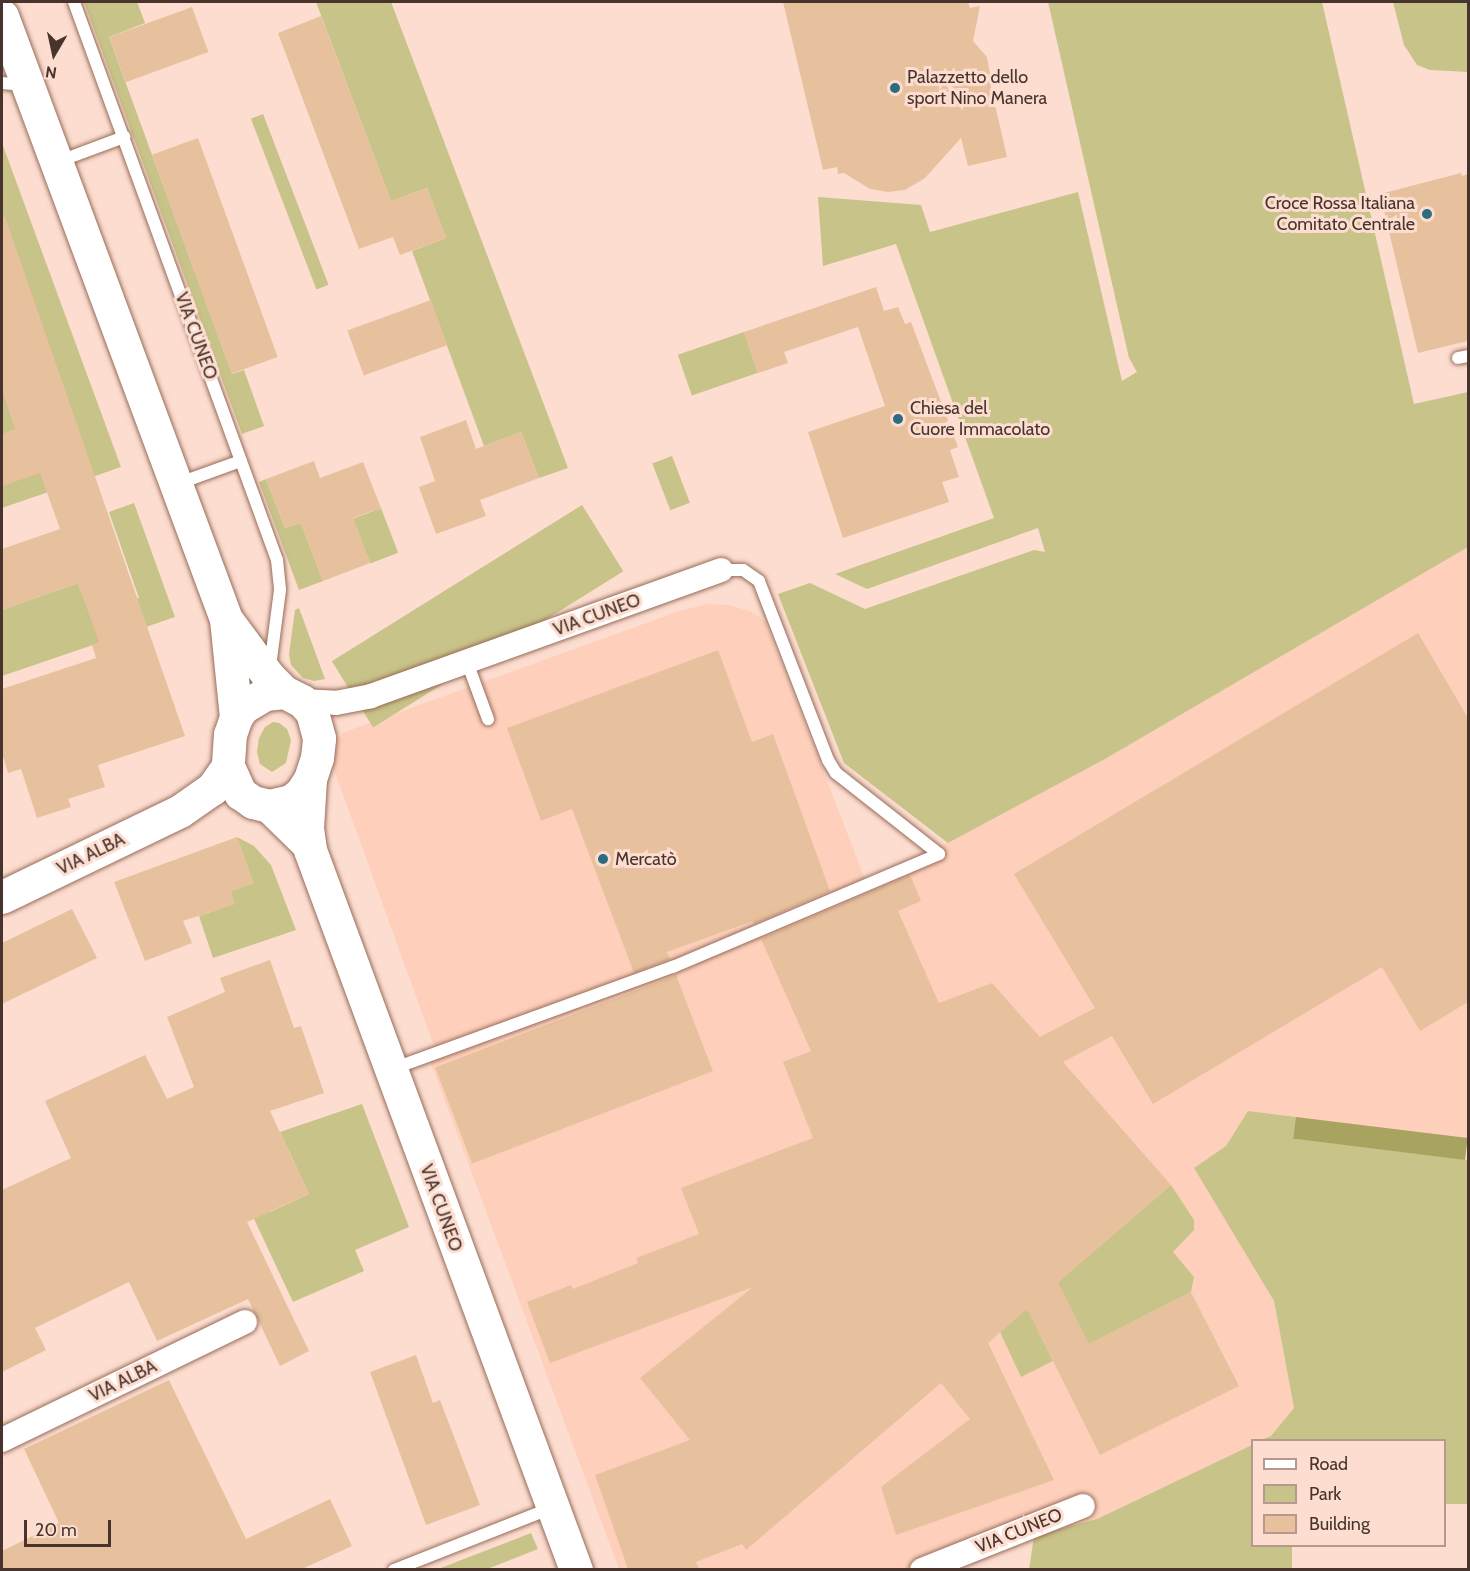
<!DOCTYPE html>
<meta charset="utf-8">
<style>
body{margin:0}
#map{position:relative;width:1470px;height:1571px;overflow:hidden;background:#fcddd0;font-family:Cabin,sans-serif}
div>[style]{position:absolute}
.built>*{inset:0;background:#fed0bc}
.green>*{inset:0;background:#c8c388;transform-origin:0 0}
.forest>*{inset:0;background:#a9a360;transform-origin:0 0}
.building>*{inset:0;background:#e7c19e;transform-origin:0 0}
.roads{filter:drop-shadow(0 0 2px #986c59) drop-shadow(0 0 2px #986c59)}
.lane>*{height:12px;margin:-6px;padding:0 6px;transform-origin:6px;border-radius:6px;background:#fff}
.street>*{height:24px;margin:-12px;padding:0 12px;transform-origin:12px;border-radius:12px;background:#fff}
.secondary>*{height:33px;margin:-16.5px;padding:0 16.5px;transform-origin:16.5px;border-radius:16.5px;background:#fff}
.dots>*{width:16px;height:16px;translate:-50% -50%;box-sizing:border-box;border:3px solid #fcddd0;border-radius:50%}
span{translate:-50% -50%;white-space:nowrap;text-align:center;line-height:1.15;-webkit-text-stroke:6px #fcddd0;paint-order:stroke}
.poi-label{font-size:18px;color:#48342c}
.left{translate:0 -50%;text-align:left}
.right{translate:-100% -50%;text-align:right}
.street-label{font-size:18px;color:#48342c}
.frame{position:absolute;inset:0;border:3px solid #48342c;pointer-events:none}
.legend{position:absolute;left:1251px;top:1439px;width:195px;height:108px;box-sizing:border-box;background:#fcddd0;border:2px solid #b4998e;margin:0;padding:8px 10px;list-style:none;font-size:18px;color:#48342c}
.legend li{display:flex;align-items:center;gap:12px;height:30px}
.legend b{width:30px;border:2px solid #b4998e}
.north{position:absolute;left:24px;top:24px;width:60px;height:60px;-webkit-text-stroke:4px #fcddd0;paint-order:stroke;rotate:189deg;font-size:16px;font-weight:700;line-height:24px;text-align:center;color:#48342c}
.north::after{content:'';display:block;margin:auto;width:21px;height:27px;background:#48342c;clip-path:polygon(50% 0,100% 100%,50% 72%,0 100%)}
.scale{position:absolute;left:24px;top:1520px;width:87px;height:27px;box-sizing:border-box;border:3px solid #48342c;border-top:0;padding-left:8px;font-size:18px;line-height:21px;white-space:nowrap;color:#48342c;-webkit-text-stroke:4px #fcddd0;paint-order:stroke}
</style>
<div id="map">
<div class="built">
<div style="clip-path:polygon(1468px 547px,1468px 1139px,1248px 1111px,1226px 1146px,1194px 1168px,1274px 1301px,1294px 1408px,1271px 1436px,1261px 1440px,1252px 1440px,1252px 1445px,1097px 1519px,1034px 1536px,948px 1569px,619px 1569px,426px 1050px,434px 1046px,333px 767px,335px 745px,342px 733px,682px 610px,708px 604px,729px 605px,750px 611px,765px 621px,865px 879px,948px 843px,1105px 759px)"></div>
</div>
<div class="green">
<div style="clip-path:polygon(84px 2px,137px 2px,145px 23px,109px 37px,232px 374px,244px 370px,264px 426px,242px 434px)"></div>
<div style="clip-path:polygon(316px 2px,391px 2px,568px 468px,539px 478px,521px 432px,484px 446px,412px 251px,446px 238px,427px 188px,391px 201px)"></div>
<div style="clip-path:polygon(1048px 2px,1322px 2px,1414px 404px,1468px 392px,1468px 547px,1105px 759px,948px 843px,844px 763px,778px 594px,810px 583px,865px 609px,1034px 550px,1045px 552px,1038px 528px,867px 589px,835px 574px,994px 518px,896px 244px,823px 266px,818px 197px,921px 205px,930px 232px,1078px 192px,1122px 381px,1137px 372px,1129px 358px)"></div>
<div style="clip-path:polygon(1393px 2px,1468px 2px,1468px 72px,1430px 70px,1417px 65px,1404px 45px)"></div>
<div style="left:263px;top:114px;width:183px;height:13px;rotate:69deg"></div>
<div style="clip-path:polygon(2px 143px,121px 467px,2px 508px)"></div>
<div style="left:744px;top:332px;width:43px;height:70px;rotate:71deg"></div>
<div style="left:672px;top:456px;width:50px;height:21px;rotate:69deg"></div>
<div style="clip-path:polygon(266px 479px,285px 528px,301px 523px,323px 581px,299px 590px,259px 482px)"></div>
<div style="clip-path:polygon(134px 503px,175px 617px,2px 676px,2px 610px,78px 583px,90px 615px,139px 598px,109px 512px)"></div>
<div style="left:582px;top:505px;width:78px;height:295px;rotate:58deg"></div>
<div style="left:381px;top:508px;width:48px;height:30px;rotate:69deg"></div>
<div style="clip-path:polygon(299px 608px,325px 679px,314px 681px,303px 678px,291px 665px,289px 654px,295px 610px)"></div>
<div style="clip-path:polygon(273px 722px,279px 723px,287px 729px,291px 740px,286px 763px,272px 772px,260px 764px,257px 752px,259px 738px,265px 727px)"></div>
<div style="clip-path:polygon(237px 837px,254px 846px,271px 865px,296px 930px,213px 958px,199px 916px,234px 904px,231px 891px,253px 883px)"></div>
<div style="clip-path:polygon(362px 1104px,409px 1227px,355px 1250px,364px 1271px,293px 1302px,225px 1157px,270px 1212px,309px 1194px,280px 1132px)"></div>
<div style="clip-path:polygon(1248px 1111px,1296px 1117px,1296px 1139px,1468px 1160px,1468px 1504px,1445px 1504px,1444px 1440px,1261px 1440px,1271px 1436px,1294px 1408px,1274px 1301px,1194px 1168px,1226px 1146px)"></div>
<div style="clip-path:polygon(1171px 1185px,1194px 1220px,1194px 1230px,1173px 1252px,1194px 1277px,1191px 1292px,1089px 1344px,1037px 1329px,1053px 1361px,1021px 1377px,1000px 1332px)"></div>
<div style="clip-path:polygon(1252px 1445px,1252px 1546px,1292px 1546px,1292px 1569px,1029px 1570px,1034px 1536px,1097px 1519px)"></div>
<div style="clip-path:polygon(531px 1533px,538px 1549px,487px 1569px,438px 1569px)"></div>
</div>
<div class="forest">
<div style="left:1296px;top:1117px;width:173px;height:22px;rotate:7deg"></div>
</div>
<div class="building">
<div style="clip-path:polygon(783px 2px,968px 2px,970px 8px,980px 6px,973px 41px,987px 57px,990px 74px,988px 74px,1007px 157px,968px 166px,961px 138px,925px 178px,905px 190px,888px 192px,870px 189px,844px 173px,838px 174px,837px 167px,823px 170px)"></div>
<div style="left:192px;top:7px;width:48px;height:88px;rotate:70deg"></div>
<div style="clip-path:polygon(321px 16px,391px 201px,427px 188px,446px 238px,400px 255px,393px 237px,359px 249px,278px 33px)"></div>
<div style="left:198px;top:138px;width:233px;height:49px;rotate:70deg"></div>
<div style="clip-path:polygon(1461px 173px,1462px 176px,1468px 174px,1468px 341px,1418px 353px,1380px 194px)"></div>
<div style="clip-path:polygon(2px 217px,5px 217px,185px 736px,98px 765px,105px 787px,68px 799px,71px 807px,37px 818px,21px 769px,8px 773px,2px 753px,2px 689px,96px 658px,92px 645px,99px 642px,78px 583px,2px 610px,2px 549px,60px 529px,40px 473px,2px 486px,2px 434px,15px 429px,2px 390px)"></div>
<div style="clip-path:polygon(876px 287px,884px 311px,898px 307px,905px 324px,911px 322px,958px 447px,950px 450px,959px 477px,942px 482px,949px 502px,843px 538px,808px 432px,885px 406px,858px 327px,784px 352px,788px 363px,758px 373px,744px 332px)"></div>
<div style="left:431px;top:300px;width:48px;height:89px;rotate:70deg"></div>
<div style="clip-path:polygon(466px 420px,476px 449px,521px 432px,539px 478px,480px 500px,486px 516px,436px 534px,419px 487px,435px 481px,420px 437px)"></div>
<div style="clip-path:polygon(314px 461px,320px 478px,363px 462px,381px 508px,353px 518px,370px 563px,323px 581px,301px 523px,285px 528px,266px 479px)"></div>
<div style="clip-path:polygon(1418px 633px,1468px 718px,1468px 1002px,1420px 1031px,1382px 967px,1153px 1104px,1112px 1036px,1063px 1062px,1171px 1185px,1058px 1282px,1089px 1344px,1191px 1292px,1239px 1386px,1100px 1455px,1027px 1309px,988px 1343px,1054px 1480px,896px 1535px,881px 1487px,970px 1419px,941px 1383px,746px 1550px,742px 1544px,696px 1562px,699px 1569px,628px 1569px,595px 1475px,690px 1440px,640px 1378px,753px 1287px,550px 1363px,527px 1302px,571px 1285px,573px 1289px,638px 1263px,636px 1258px,699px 1234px,681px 1188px,813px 1138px,783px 1062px,811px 1051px,761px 939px,910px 875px,921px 901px,898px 911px,939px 1003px,992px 983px,1040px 1037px,1095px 1008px,1014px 874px)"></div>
<div style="clip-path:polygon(718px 650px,752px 742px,773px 734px,830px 891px,754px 924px,753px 921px,667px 952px,670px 959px,634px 973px,572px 809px,541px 821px,507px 728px)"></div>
<div style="clip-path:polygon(237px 837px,253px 883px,231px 891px,235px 904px,183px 921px,192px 943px,145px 961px,114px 882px)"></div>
<div style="clip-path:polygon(72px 909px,97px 958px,2px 1004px,2px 943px)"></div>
<div style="clip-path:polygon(270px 960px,294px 1028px,301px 1026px,324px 1093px,270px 1111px,309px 1194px,247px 1222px,309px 1351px,280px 1366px,248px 1299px,157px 1341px,129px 1282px,35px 1328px,46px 1350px,2px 1372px,2px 1190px,71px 1158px,45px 1101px,145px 1055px,167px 1099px,194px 1087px,167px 1017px,225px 992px,220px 978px)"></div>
<div style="left:676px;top:975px;width:103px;height:258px;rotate:69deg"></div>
<div style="clip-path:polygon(416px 1355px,433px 1403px,440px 1400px,480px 1505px,426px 1525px,370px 1372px)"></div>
<div style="clip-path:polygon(169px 1380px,246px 1539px,330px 1499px,352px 1546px,302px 1569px,2px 1569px,2px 1551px,59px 1523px,24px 1449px)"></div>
</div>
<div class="roads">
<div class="lane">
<div style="left:74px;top:2px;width:594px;rotate:70.01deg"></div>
<div style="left:277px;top:560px;width:30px;rotate:84deg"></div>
<div style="left:280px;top:590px;width:78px;rotate:97.4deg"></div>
<div style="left:2px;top:83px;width:22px;rotate:5deg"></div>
<div style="left:57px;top:162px;width:72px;rotate:-20.5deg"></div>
<div style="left:1458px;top:358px;width:10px;rotate:-11deg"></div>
<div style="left:177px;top:484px;width:68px;rotate:-19.8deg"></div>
<div style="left:467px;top:662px;width:61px;rotate:69.8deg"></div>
<div style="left:392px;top:1069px;width:299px;rotate:-20deg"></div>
<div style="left:673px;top:967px;width:289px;rotate:-23deg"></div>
<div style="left:939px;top:854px;width:131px;rotate:-141.8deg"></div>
<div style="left:836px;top:773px;width:15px;rotate:-122deg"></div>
<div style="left:828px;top:760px;width:192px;rotate:-111.1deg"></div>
<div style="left:759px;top:581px;width:19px;rotate:-145deg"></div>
<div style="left:743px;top:570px;width:22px;rotate:180deg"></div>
<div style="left:394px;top:1570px;width:169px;rotate:-21.5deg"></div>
</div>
<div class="street">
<div style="left:302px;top:701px;width:34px;rotate:3deg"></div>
<div style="left:336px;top:703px;width:36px;rotate:-11deg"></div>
<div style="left:371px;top:696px;width:372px;rotate:-19.8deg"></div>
<div style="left:2px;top:1440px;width:270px;rotate:-25.9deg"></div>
<div style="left:922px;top:1570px;width:173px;rotate:-21.7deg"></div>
</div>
<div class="secondary">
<div style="left:2px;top:16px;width:643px;rotate:69.62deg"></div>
<div style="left:226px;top:619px;width:99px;rotate:84.2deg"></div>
<div style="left:229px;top:623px;width:67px;rotate:53.5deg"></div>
<div style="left:269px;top:677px;width:21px;rotate:45deg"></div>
<div style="left:310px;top:779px;width:49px;rotate:93.5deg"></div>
<div style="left:307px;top:828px;width:22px;rotate:82deg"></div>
<div style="left:310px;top:850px;width:768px;rotate:69.72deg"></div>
<div style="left:269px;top:806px;width:23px;rotate:-13deg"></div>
<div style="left:291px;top:801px;width:13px;rotate:-39deg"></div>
<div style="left:301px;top:793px;width:17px;rotate:-57deg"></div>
<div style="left:310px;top:779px;width:22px;rotate:-72deg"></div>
<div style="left:317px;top:758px;width:20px;rotate:-84deg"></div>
<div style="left:319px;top:738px;width:27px;rotate:-105deg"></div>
<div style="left:312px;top:712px;width:15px;rotate:-132deg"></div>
<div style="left:302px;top:701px;width:20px;rotate:-153deg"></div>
<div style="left:284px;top:692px;width:19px;rotate:174deg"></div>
<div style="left:265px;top:694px;width:26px;rotate:149deg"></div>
<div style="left:243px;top:707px;width:12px;rotate:125deg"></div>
<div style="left:236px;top:717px;width:18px;rotate:109deg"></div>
<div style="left:230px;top:734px;width:32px;rotate:94deg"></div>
<div style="left:228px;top:766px;width:30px;rotate:66deg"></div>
<div style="left:240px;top:793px;width:16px;rotate:35deg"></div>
<div style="left:253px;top:802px;width:16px;rotate:14deg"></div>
<div style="left:269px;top:806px;width:56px;rotate:44.3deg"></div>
<div style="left:2px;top:897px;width:198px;rotate:-25.8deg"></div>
<div style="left:180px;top:811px;width:39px;rotate:-35deg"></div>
<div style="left:212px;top:789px;width:28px;rotate:-55deg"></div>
</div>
</div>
<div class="dots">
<div style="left:895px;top:88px;background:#2d6b81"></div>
<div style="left:1427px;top:214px;background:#2d6b81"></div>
<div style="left:898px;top:419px;background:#2d6b81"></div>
<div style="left:603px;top:859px;background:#2d6b81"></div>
</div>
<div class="poi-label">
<span class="left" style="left:907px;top:88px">Palazzetto dello<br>sport Nino Manera</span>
<span class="right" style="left:1415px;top:214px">Croce Rossa Italiana<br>Comitato Centrale</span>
<span class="left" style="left:910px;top:419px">Chiesa del<br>Cuore Immacolato</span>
<span class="left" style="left:615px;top:859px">Mercatò</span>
</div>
<div class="street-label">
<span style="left:196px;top:336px;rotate:70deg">VIA CUNEO</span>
<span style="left:597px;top:615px;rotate:-20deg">VIA CUNEO</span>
<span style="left:91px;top:854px;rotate:-26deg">VIA ALBA</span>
<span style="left:441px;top:1208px;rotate:70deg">VIA CUNEO</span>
<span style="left:123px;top:1381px;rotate:-26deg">VIA ALBA</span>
<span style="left:1019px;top:1531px;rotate:-22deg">VIA CUNEO</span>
</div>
<div class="frame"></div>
<ul class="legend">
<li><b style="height:8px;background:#fff"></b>Road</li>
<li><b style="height:16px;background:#c8c388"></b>Park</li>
<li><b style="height:16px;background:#e7c19e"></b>Building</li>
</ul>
<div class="north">N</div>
<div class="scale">20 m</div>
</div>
